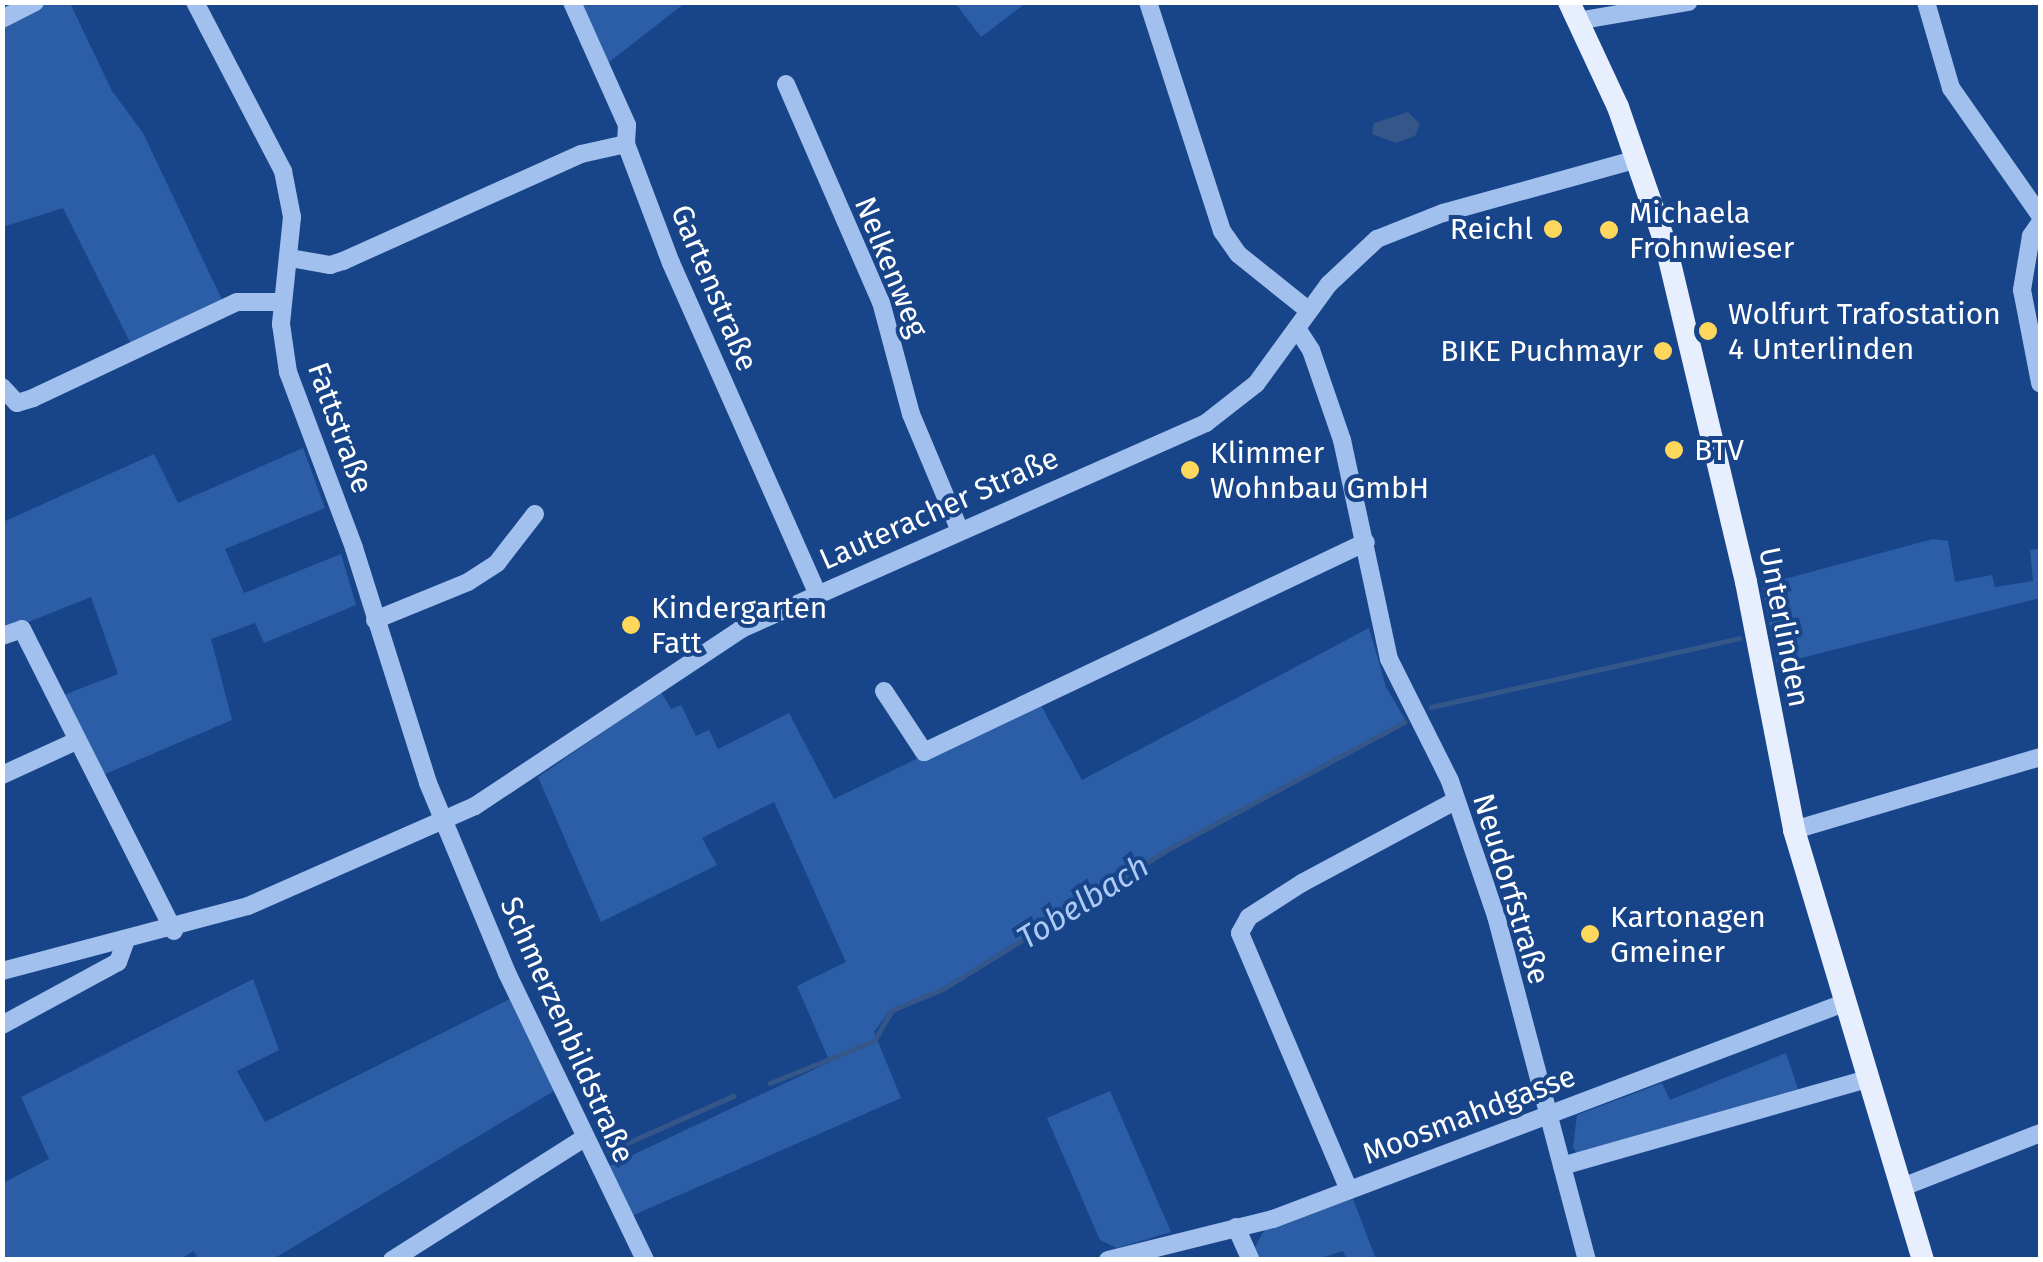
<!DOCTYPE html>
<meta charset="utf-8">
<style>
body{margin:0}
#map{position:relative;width:2043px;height:1262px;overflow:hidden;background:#184589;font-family:"Fira Sans",sans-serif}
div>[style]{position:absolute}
.green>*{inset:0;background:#2b5ea7}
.water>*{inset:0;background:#355688}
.stream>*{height:5px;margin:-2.5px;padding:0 2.5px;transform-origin:2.5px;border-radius:2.5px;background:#355688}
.minor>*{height:18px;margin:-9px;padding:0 9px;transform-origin:9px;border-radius:9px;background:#a1c0ed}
.major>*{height:22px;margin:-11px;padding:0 11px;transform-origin:11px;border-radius:11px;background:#e7efff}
.dots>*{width:28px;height:28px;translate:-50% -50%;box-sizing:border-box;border:5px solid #184589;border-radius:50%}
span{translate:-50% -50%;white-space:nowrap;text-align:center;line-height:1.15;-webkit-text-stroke:8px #184589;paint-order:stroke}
.poi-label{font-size:30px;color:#fff}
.left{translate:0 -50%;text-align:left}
.right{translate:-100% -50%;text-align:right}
.street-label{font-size:30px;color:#fff}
.water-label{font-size:32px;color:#accaf5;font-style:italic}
.frame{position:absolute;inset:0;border:5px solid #fff;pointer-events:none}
</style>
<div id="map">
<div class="green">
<div style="clip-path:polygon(2px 3px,70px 3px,112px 91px,143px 133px,224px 304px,132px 346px,63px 208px,3px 227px)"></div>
<div style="clip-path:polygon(581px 3px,685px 3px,608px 63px)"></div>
<div style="clip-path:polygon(955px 3px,1026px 3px,981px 37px)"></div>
<div style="clip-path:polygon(303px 448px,325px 508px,225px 549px,244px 593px,341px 554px,356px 605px,264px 643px,255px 623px,211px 639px,232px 720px,96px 778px,56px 698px,118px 674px,91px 597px,3px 632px,3px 522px,154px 454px,178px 503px)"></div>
<div style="clip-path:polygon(1933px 539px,1948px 541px,1955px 582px,1992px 575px,1995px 587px,2033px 581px,2030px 550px,2040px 549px,2040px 598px,1777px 664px,1762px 585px)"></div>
<div style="clip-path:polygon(1369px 628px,1386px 687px,1406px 721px,1172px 846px,942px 988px,891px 1009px,874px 1032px,901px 1098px,629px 1217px,603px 1169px,830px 1062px,797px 986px,846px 962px,774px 802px,702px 838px,717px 865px,601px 922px,538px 777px,661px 692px,671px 709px,681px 705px,696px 736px,709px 730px,718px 749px,789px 713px,834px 799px,1038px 700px,1082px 780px)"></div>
<div style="clip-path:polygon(253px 979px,279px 1050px,237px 1071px,265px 1122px,516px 996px,559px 1088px,273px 1259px,199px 1259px,193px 1251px,180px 1260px,3px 1260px,3px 1183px,49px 1159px,21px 1097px)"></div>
<div style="clip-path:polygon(1786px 1053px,1798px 1089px,1578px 1155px,1573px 1147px,1577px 1115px,1662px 1083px,1670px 1100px)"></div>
<div style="clip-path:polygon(1110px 1091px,1171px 1232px,1117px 1248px,1100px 1240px,1047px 1118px)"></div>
<div style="clip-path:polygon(1353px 1199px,1376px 1259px,1347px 1259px,1343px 1251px,1318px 1259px,1257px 1259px,1255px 1247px,1265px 1229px)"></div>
</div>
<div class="water">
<div style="clip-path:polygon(1408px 112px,1420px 124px,1415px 136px,1396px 143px,1372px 134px,1374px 123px)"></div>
</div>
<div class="stream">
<div style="left:1431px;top:707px;width:316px;rotate:-12.6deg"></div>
<div style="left:770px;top:1083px;width:112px;rotate:-22deg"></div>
<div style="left:874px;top:1041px;width:36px;rotate:-60deg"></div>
<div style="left:892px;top:1010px;width:55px;rotate:-22.4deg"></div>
<div style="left:943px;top:989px;width:269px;rotate:-31.8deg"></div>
<div style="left:1172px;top:847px;width:264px;rotate:-28.3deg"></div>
<div style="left:609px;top:1151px;width:136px;rotate:-23.9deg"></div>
</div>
<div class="minor">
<div style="left:195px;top:2px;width:191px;rotate:62.5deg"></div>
<div style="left:283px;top:171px;width:47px;rotate:78.9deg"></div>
<div style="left:292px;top:217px;width:108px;rotate:95.9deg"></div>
<div style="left:281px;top:324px;width:49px;rotate:81.7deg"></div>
<div style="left:288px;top:372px;width:188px;rotate:69.4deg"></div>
<div style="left:354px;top:548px;width:246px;rotate:72.5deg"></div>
<div style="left:428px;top:783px;width:206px;rotate:67.4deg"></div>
<div style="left:507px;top:973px;width:318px;rotate:64.3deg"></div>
<div style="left:572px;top:2px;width:135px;rotate:65.9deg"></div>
<div style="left:627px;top:125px;width:19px;rotate:93deg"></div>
<div style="left:626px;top:144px;width:127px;rotate:69.3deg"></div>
<div style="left:671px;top:263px;width:360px;rotate:66.1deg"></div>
<div style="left:1148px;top:2px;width:241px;rotate:72.1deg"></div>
<div style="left:1222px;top:231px;width:28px;rotate:55deg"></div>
<div style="left:1238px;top:254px;width:90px;rotate:38.7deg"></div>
<div style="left:1926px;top:2px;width:90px;rotate:73.8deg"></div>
<div style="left:1951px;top:88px;width:155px;rotate:55deg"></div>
<div style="left:2px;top:19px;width:37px;rotate:-27deg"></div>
<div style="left:1577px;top:21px;width:113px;rotate:-9.7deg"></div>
<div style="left:786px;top:84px;width:238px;rotate:66.5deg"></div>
<div style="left:881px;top:302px;width:116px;rotate:75deg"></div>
<div style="left:911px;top:414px;width:125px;rotate:67.3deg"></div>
<div style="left:2040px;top:223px;width:16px;rotate:125deg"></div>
<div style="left:2031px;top:236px;width:55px;rotate:99.5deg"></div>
<div style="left:2022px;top:290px;width:95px;rotate:79deg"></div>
<div style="left:290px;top:258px;width:41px;rotate:9.9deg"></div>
<div style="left:330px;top:265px;width:14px;rotate:-17deg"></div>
<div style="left:343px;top:261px;width:261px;rotate:-24.2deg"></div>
<div style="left:581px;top:154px;width:46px;rotate:-12.5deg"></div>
<div style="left:1298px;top:330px;width:24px;rotate:57deg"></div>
<div style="left:1311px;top:350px;width:95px;rotate:71deg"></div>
<div style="left:1342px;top:440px;width:224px;rotate:77.9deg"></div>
<div style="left:1389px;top:659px;width:136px;rotate:63.4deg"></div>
<div style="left:1450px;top:781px;width:143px;rotate:71.2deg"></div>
<div style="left:1496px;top:916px;width:356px;rotate:75.2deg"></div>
<div style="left:2px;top:387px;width:22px;rotate:47deg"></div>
<div style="left:17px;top:403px;width:17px;rotate:-17deg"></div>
<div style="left:33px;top:398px;width:225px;rotate:-25.2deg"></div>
<div style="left:237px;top:302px;width:45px"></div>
<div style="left:375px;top:620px;width:100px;rotate:-22.2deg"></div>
<div style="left:468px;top:582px;width:35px;rotate:-33deg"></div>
<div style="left:497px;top:563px;width:62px;rotate:-52.2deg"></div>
<div style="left:2px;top:636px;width:21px;rotate:-19deg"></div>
<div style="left:22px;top:629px;width:338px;rotate:63.3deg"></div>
<div style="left:884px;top:691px;width:73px;rotate:56.7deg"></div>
<div style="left:924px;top:752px;width:489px;rotate:-25.4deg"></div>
<div style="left:2px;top:775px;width:79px;rotate:-24.6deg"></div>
<div style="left:1794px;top:830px;width:257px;rotate:-16.5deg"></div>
<div style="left:2px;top:971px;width:254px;rotate:-14.8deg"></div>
<div style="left:248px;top:906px;width:248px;rotate:-23.8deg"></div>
<div style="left:475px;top:806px;width:320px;rotate:-33.6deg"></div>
<div style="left:741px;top:629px;width:509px;rotate:-23.89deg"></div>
<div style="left:1206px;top:423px;width:63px;rotate:-38deg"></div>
<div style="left:1256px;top:384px;width:124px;rotate:-53.9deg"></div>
<div style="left:1329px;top:284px;width:66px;rotate:-43.2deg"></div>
<div style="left:1377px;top:239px;width:71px;rotate:-21.5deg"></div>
<div style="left:1443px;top:213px;width:202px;rotate:-15.5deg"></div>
<div style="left:2px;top:1025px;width:132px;rotate:-28.5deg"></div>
<div style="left:118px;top:962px;width:20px;rotate:-70deg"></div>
<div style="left:1562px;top:1166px;width:317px;rotate:-15.9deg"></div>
<div style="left:1900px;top:1188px;width:150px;rotate:-21.4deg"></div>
<div style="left:1349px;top:1190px;width:279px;rotate:-113deg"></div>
<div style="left:1240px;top:933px;width:18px;rotate:-61deg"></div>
<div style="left:1249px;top:917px;width:63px;rotate:-32.7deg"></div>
<div style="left:1302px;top:883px;width:174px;rotate:-28.2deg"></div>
<div style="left:1236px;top:1227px;width:36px;rotate:66deg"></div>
<div style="left:392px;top:1260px;width:227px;rotate:-32.4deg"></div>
<div style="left:1108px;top:1260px;width:170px;rotate:-14deg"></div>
<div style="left:1273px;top:1219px;width:610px;rotate:-20.72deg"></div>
</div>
<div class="major">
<div style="left:1569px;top:2px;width:116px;rotate:65deg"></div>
<div style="left:1618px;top:107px;width:147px;rotate:70.9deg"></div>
<div style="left:1666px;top:246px;width:345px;rotate:76.6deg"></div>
<div style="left:1746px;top:582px;width:253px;rotate:79deg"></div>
<div style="left:1794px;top:830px;width:449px;rotate:73.3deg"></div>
</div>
<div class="dots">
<div style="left:1553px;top:229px;background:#ffd75d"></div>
<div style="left:1609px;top:230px;background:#ffd75d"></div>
<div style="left:1708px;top:331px;background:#ffd75d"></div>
<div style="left:1663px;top:351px;background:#ffd75d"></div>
<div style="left:1674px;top:450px;background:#ffd75d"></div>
<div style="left:1190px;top:470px;background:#ffd75d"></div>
<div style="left:631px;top:625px;background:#ffd75d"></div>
<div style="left:1590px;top:934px;background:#ffd75d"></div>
</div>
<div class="poi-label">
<span class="left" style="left:1629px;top:230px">Michaela<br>Frohnwieser</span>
<span class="right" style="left:1533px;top:229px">Reichl</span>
<span class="left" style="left:1728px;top:331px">Wolfurt Trafostation<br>4 Unterlinden</span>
<span class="right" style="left:1643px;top:351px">BIKE Puchmayr</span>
<span class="left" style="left:1694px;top:450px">BTV</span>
<span class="left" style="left:1210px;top:470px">Klimmer<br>Wohnbau GmbH</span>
<span class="left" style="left:651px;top:625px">Kindergarten<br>Fatt</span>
<span class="left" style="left:1610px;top:934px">Kartonagen<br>Gmeiner</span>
</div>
<div class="street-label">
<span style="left:891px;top:267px;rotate:68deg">Nelkenweg</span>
<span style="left:714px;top:288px;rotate:67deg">Gartenstraße</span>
<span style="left:340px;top:428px;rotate:70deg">Fattstraße</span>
<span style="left:939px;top:509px;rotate:-24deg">Lauteracher Straße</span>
<span style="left:1784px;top:627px;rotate:79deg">Unterlinden</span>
<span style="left:1511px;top:889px;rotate:73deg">Neudorfstraße</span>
<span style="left:567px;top:1030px;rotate:66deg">Schmerzenbildstraße</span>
<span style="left:1469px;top:1115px;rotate:-21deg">Moosmahdgasse</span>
</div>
<div class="water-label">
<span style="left:1083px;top:902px;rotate:-32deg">Tobelbach</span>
</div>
<div class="frame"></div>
</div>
